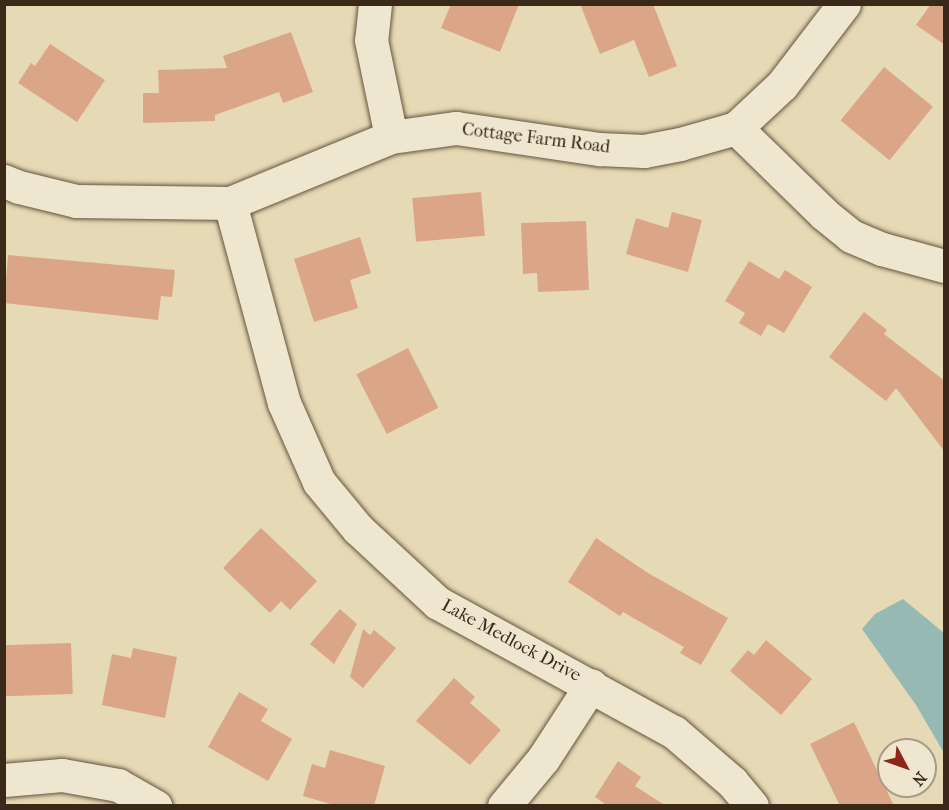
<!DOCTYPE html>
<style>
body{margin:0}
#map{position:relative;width:949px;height:810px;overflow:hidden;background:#e6d9b5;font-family:"IM FELL French Canon",serif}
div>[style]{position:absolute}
.water>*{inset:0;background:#97b9b3}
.building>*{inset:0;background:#dba687;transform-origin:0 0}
.roads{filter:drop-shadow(0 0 2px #65553f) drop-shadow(0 0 2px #65553f)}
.minor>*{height:33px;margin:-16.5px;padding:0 16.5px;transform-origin:16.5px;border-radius:16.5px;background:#efe6cf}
span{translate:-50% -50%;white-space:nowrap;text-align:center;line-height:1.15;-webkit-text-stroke:4.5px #efe6cf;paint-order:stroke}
.street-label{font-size:18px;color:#3a2918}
.frame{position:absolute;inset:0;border:6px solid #3a2918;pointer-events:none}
.north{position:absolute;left:877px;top:738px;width:60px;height:60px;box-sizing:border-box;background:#efe6cf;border:2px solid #a79a86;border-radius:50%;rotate:131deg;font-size:16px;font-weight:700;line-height:24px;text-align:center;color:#3a2918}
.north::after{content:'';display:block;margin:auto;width:21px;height:27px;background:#8f2418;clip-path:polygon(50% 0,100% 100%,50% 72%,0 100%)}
</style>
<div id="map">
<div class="water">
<div style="clip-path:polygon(903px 599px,944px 633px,944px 753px,916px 705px,862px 629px,875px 614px)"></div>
</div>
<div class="building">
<div style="clip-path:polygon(451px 4px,519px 4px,500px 52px,441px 28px)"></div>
<div style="clip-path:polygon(580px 4px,653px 4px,677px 66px,649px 77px,634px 40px,600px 54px)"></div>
<div style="clip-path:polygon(931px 4px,945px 4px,945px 45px,916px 25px)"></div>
<div style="clip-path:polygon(291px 32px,313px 92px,283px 103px,279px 92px,215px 115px,215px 121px,143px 123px,143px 93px,159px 93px,158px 70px,227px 68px,223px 56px)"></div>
<div style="clip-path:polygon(50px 44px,105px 80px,77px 122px,18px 83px,31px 63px,35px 66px)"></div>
<div style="left:884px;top:67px;width:63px;height:69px;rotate:39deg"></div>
<div style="left:481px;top:192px;width:44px;height:69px;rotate:85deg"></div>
<div style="clip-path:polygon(672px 212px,702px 220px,688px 272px,626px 254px,636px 218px,668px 228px)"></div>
<div style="clip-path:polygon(586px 221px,589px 290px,538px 292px,537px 273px,523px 274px,521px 223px)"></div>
<div style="clip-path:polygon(360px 237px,371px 273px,350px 280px,358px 308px,314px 322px,294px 259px)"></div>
<div style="clip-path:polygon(8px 255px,175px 270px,172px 297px,161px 296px,158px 320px,4px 303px)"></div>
<div style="clip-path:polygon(749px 261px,779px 279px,785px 270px,812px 287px,784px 333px,768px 324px,761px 336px,739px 323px,745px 313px,725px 301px)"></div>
<div style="clip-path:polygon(864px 312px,887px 330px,884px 334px,945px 381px,945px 452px,896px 388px,886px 401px,829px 357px)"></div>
<div style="left:408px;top:348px;width:67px;height:58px;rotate:63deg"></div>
<div style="clip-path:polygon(261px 528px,317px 581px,290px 610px,281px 601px,270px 613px,223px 568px)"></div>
<div style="clip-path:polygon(596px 538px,648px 573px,728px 618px,701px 665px,680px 653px,684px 647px,623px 612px,620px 616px,568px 582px)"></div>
<div style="clip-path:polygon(340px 609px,357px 624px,334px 664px,310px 644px)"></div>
<div style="clip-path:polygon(363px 629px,370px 635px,374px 630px,396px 648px,363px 688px,350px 677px)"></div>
<div style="clip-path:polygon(766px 640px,812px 679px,781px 715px,730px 671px,748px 650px,754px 655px)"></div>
<div style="left:71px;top:643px;width:51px;height:67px;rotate:88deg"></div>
<div style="clip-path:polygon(133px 648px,177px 657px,165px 718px,102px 705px,112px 654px,131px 658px)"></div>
<div style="clip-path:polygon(454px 678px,475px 697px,470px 703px,501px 730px,470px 765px,416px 721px)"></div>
<div style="clip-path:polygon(239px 692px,268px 709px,261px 721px,292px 739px,268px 781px,208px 747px)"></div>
<div style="clip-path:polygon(854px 722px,894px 806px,840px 806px,810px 744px)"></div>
<div style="clip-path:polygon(330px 750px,385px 766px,374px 806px,337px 806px,303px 796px,312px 764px,325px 768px)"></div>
<div style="clip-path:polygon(618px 761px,641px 777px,635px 786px,666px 806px,608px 806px,595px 797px)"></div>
</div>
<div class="roads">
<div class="minor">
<div style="left:375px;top:4px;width:36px;rotate:96deg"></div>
<div style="left:371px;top:40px;width:99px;rotate:78.3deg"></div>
<div style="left:736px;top:128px;width:123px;rotate:44.3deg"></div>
<div style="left:824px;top:214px;width:35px;rotate:39deg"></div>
<div style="left:851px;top:236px;width:34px;rotate:23deg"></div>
<div style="left:882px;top:249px;width:64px;rotate:15.3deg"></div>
<div style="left:4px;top:181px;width:16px;rotate:22deg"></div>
<div style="left:19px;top:187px;width:59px;rotate:13.8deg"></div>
<div style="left:76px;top:201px;width:154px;rotate:0.7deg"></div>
<div style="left:230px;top:203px;width:174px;rotate:-22.3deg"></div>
<div style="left:391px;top:137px;width:66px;rotate:-7.9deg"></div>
<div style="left:456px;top:128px;width:145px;rotate:8.4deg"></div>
<div style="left:599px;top:149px;width:45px;rotate:2.5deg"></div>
<div style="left:644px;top:151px;width:37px;rotate:-11deg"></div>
<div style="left:680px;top:144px;width:58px;rotate:-15.9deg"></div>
<div style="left:736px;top:128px;width:63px;rotate:-43.1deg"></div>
<div style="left:782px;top:85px;width:102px;rotate:-52.6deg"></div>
<div style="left:230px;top:203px;width:207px;rotate:74.9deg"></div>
<div style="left:284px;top:403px;width:86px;rotate:66.1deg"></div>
<div style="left:319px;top:482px;width:61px;rotate:50.3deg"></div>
<div style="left:358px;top:529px;width:109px;rotate:42.8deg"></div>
<div style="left:438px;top:603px;width:269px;rotate:28.7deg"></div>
<div style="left:674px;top:732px;width:77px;rotate:40.8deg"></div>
<div style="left:732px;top:782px;width:31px;rotate:50deg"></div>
<div style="left:4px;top:780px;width:58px;rotate:-4.9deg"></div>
<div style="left:62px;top:775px;width:57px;rotate:10.1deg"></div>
<div style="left:118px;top:785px;width:43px;rotate:29.6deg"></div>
<div style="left:504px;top:806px;width:61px;rotate:-50.3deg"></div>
<div style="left:543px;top:759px;width:88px;rotate:-57deg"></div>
</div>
</div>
<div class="street-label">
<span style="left:536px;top:139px;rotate:7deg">Cottage Farm Road</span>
<span style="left:511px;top:641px;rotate:28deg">Lake Medlock Drive</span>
</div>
<div class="frame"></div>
<div class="north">N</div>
</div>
